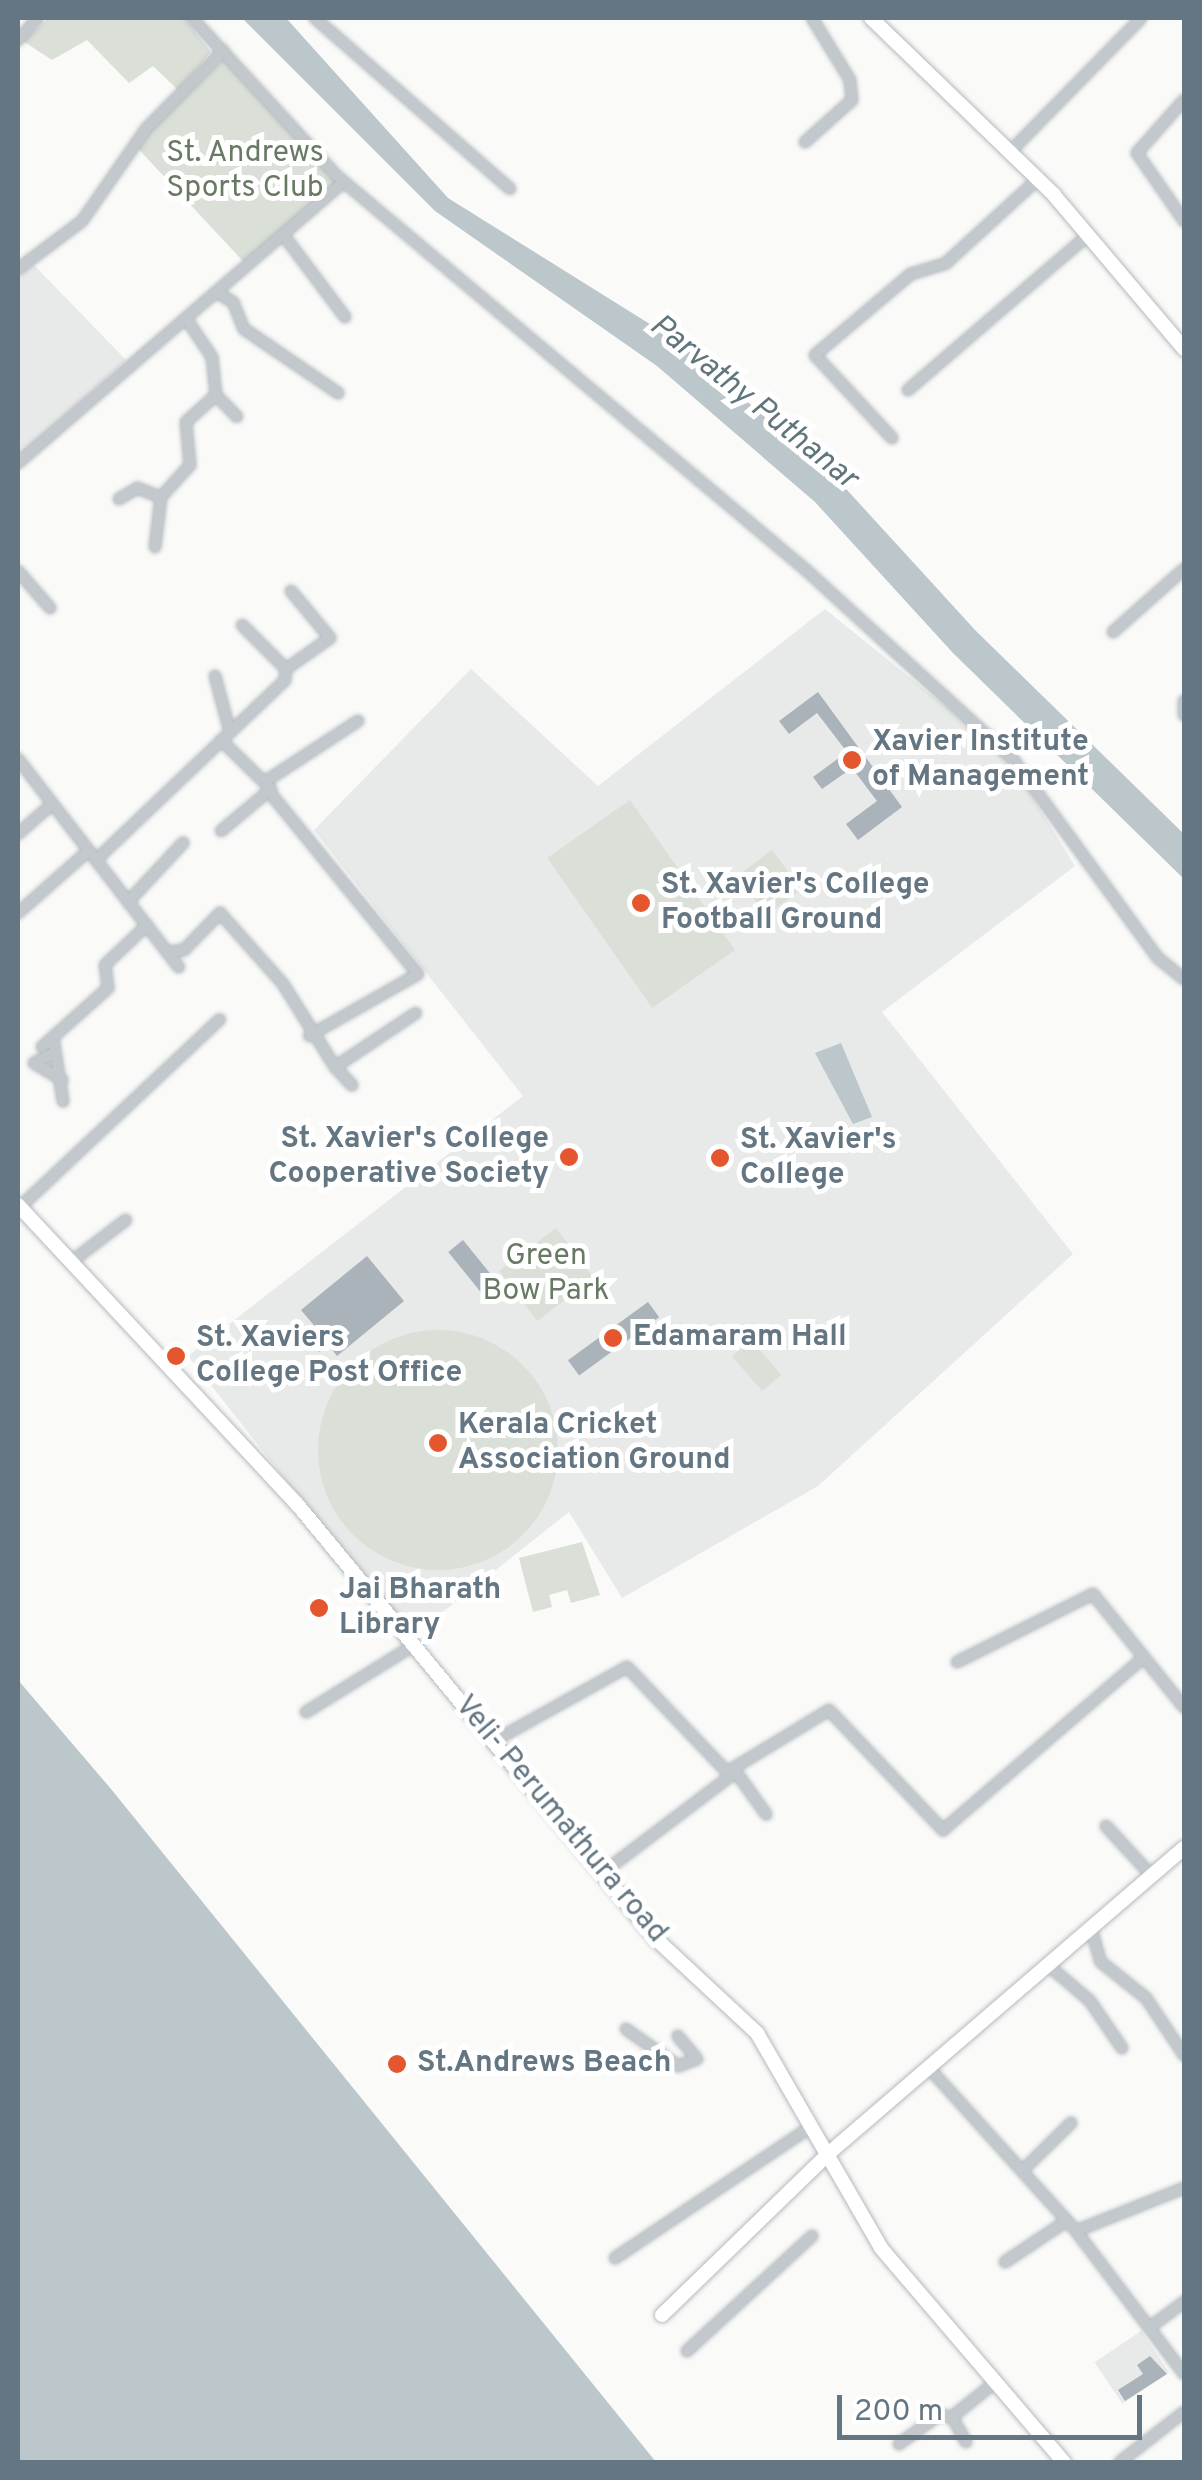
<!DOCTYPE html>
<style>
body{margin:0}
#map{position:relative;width:1202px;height:2480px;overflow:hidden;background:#fafaf8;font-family:Overpass,sans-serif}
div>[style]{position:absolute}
.built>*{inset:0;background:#e8e9e9;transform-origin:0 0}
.green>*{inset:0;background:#dadfd7;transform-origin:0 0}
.round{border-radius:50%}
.water>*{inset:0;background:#bbc7cb}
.building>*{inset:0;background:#aab3b9;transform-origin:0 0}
.roads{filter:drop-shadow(0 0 2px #b3babf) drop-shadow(0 0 2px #b3babf)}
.street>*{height:10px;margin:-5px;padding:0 5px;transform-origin:5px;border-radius:5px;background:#c3c8cc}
.secondary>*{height:14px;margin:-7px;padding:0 7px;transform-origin:7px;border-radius:7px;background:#fff}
.dots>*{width:28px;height:28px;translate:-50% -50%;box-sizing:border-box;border:5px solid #fff;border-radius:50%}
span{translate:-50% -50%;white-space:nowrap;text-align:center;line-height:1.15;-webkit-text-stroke:10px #fff;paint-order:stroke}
.park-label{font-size:30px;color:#687a64}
.poi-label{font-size:30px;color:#657683;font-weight:700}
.left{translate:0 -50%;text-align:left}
.right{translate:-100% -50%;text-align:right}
.street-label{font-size:30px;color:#657683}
.water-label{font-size:32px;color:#60757c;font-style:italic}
.frame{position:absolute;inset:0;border:20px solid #657683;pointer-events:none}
.scale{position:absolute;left:837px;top:2395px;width:305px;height:45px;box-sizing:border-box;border:5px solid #657683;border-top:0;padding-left:12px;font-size:30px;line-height:35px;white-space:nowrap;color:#657683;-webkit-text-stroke:8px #fff;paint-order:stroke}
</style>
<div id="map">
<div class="built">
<div style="clip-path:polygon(34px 265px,126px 360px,18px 457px,18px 275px)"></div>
<div style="clip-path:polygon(825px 609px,1007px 756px,1075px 866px,882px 1012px,1073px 1254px,818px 1486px,622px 1598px,569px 1512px,410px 1638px,188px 1356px,523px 1096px,314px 830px,471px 669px,598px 786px)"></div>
<div style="left:1141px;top:2331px;width:50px;height:56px;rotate:56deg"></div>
</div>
<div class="green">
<div style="clip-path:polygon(49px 18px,184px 18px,211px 52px,178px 90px,153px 66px,129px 83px,87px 40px,52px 60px,23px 41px)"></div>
<div style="left:224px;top:59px;width:166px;height:124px;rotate:47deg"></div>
<div style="left:630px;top:800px;width:183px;height:101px;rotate:55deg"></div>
<div style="left:772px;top:850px;width:49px;height:44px;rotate:53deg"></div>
<div style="left:556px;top:1228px;width:63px;height:71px;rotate:53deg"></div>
<div class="round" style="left:318px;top:1330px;width:240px;height:240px"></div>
<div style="left:751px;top:1340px;width:46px;height:25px;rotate:49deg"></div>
<div style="clip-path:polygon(582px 1542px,600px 1595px,571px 1603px,567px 1590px,549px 1595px,552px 1607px,533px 1612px,519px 1558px)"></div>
</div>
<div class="water">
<div style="clip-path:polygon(242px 18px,286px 18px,448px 198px,677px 341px,837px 479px,976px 631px,1184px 834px,1184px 879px,953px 653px,815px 502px,657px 366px,435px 211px)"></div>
<div style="clip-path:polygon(841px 1043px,872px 1117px,853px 1124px,815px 1053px)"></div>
<div style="clip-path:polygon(18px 1680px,111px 1789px,656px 2462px,18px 2462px)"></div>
</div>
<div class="building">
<div style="clip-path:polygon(818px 692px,902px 807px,858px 840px,846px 824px,877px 801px,852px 768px,822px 789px,813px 777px,847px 752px,817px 713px,789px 734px,779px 721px)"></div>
<div style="left:463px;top:1240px;width:56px;height:19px;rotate:51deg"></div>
<div style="clip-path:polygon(367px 1256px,404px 1301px,337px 1356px,328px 1344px,319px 1352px,307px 1337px,317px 1329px,301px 1310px)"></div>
<div style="left:648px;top:1302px;width:19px;height:99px;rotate:54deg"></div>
<div style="clip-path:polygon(1150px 2356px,1167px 2374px,1125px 2401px,1118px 2390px,1143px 2374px,1137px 2365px)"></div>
</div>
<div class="roads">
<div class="street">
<div style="left:192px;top:18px;width:214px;rotate:47.5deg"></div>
<div style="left:337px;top:176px;width:613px;rotate:40.03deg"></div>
<div style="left:806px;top:570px;width:279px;rotate:42.4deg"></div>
<div style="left:1012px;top:758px;width:248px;rotate:53.9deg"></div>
<div style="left:1158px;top:958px;width:33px;rotate:39deg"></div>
<div style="left:315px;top:18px;width:259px;rotate:41.2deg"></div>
<div style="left:18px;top:40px;width:30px;rotate:-48deg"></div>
<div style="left:1184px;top:100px;width:71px;rotate:131.6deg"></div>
<div style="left:1137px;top:153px;width:83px;rotate:55.3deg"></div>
<div style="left:805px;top:142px;width:63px;rotate:-41.8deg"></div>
<div style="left:852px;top:100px;width:20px;rotate:-96deg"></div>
<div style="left:850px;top:80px;width:73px;rotate:-121.5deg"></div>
<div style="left:1010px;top:152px;width:187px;rotate:-45.6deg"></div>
<div style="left:285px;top:237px;width:100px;rotate:53.1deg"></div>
<div style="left:18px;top:269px;width:80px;rotate:-36.9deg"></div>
<div style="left:82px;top:221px;width:112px;rotate:-55.2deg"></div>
<div style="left:146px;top:129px;width:110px;rotate:-45.4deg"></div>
<div style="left:219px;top:294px;width:16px;rotate:30deg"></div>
<div style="left:233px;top:302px;width:29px;rotate:68deg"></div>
<div style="left:244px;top:329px;width:114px;rotate:34.2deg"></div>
<div style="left:908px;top:390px;width:238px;rotate:-40.7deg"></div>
<div style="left:216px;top:395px;width:30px;rotate:46deg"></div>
<div style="left:892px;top:438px;width:113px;rotate:-132.9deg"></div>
<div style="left:815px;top:355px;width:126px;rotate:-40.2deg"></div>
<div style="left:911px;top:274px;width:37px;rotate:-17deg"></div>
<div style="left:946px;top:263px;width:125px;rotate:-42.4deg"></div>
<div style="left:18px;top:463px;width:430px;rotate:-40.8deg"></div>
<div style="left:119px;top:499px;width:21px;rotate:-31deg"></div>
<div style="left:137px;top:488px;width:26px;rotate:21deg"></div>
<div style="left:155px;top:547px;width:50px;rotate:-83.2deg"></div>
<div style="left:161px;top:497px;width:43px;rotate:-47.8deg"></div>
<div style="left:190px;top:465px;width:43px;rotate:-95.3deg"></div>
<div style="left:186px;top:422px;width:40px;rotate:-42deg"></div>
<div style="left:216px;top:395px;width:38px;rotate:-96deg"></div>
<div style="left:212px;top:357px;width:45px;rotate:-124deg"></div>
<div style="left:18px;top:571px;width:49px;rotate:49.1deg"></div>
<div style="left:1113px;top:632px;width:95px;rotate:-41.6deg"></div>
<div style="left:286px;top:669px;width:54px;rotate:-35.2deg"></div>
<div style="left:330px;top:638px;width:61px;rotate:-129.7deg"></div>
<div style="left:215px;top:676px;width:58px;rotate:75deg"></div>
<div style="left:1184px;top:701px;width:14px;rotate:90deg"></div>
<div style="left:221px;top:740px;width:70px;rotate:44.4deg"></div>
<div style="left:271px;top:789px;width:65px;rotate:140deg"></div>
<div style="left:18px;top:759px;width:263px;rotate:52.3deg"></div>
<div style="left:266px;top:781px;width:110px;rotate:-33.1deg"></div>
<div style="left:271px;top:794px;width:232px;rotate:50.8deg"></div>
<div style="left:418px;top:974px;width:125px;rotate:150.4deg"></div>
<div style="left:18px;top:834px;width:45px;rotate:-41.4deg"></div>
<div style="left:96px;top:860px;width:261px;rotate:-43.6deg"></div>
<div style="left:285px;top:680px;width:11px;rotate:-85deg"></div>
<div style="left:286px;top:669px;width:62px;rotate:-135deg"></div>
<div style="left:128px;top:902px;width:81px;rotate:-47deg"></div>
<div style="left:18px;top:913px;width:94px;rotate:-41.5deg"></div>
<div style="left:168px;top:952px;width:16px;rotate:-7deg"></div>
<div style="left:184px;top:950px;width:52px;rotate:-45.8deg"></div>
<div style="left:220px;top:913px;width:95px;rotate:48.4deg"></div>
<div style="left:283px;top:984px;width:98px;rotate:57.9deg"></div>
<div style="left:335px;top:1067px;width:97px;rotate:-33.7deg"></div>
<div style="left:53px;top:1037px;width:65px;rotate:81.1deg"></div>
<div style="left:42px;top:1047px;width:89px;rotate:-41.8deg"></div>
<div style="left:108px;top:988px;width:23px;rotate:-97deg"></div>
<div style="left:105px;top:965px;width:58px;rotate:-43.6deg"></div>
<div style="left:52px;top:1054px;width:20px;rotate:153deg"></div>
<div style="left:34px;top:1063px;width:33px;rotate:31deg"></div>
<div style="left:335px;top:1067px;width:25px;rotate:47deg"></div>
<div style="left:20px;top:1207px;width:274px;rotate:-43.2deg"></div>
<div style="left:71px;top:1262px;width:69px;rotate:-37.4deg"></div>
<div style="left:957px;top:1662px;width:152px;rotate:-26.6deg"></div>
<div style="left:1093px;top:1594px;width:145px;rotate:51.2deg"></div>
<div style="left:306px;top:1712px;width:127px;rotate:-31.8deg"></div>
<div style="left:494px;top:1741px;width:152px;rotate:-29.1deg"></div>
<div style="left:627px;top:1667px;width:145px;rotate:46.4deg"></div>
<div style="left:727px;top:1772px;width:119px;rotate:-31.3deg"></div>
<div style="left:829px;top:1710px;width:166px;rotate:46.5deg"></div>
<div style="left:943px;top:1830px;width:265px;rotate:-40.7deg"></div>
<div style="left:1106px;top:1826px;width:68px;rotate:47.4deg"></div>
<div style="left:601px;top:1874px;width:169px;rotate:-37.1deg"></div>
<div style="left:736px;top:1772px;width:52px;rotate:54.5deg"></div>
<div style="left:1091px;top:1928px;width:35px;rotate:74deg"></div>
<div style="left:1101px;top:1962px;width:58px;rotate:38.7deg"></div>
<div style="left:1146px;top:1998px;width:69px;rotate:56.3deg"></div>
<div style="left:1048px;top:1965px;width:55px;rotate:40.6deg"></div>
<div style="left:1090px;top:2001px;width:57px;rotate:55.8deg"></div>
<div style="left:626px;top:2029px;width:64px;rotate:35.4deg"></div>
<div style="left:678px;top:2066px;width:20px;rotate:-20deg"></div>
<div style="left:697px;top:2059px;width:30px;rotate:-130deg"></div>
<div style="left:928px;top:2067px;width:221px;rotate:47.9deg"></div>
<div style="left:1076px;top:2231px;width:179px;rotate:52.9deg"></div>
<div style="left:1024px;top:2169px;width:66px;rotate:-44.4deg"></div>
<div style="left:1076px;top:2231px;width:116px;rotate:-21.7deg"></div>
<div style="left:615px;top:2258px;width:237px;rotate:-33.8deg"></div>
<div style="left:1005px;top:2262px;width:72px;rotate:-33.7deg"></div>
<div style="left:1149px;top:2328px;width:44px;rotate:-36.6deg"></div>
<div style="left:687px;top:2351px;width:170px;rotate:-42.6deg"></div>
<div style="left:966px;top:2442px;width:29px;rotate:-119deg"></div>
<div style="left:952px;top:2417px;width:54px;rotate:-39deg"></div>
<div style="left:899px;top:2444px;width:49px;rotate:-35.9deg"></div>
<div style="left:939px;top:2415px;width:13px;rotate:9deg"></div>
<div style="left:1120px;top:2462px;width:81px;rotate:-38deg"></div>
</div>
<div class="secondary">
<div style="left:871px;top:18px;width:255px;rotate:44deg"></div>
<div style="left:1054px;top:195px;width:202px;rotate:49.8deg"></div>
<div style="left:18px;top:1205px;width:409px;rotate:47deg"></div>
<div style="left:297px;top:1504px;width:565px;rotate:50.45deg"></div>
<div style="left:657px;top:1940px;width:137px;rotate:42.9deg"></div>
<div style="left:757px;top:2033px;width:248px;rotate:60deg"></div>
<div style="left:881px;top:2248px;width:282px;rotate:49.5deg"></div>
<div style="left:662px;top:2315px;width:231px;rotate:-44.1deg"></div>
<div style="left:828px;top:2154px;width:469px;rotate:-40.7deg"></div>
</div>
</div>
<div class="dots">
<div style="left:852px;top:760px;background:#e4572e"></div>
<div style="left:641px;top:903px;background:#e4572e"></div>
<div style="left:569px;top:1157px;background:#e4572e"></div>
<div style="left:720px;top:1158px;background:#e4572e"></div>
<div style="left:613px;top:1338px;background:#e4572e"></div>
<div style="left:176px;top:1356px;background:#e4572e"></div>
<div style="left:438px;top:1443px;background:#e4572e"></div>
<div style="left:319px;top:1608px;background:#e4572e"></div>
<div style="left:397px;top:2064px;background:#e4572e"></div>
</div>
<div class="park-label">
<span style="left:245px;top:171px">St. Andrews<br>Sports Club</span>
<span style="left:546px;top:1274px">Green<br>Bow Park</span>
</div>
<div class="poi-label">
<span class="left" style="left:872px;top:760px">Xavier Institute<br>of Management</span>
<span class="left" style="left:661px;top:903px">St. Xavier's College<br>Football Ground</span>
<span class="right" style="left:549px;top:1157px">St. Xavier's College<br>Cooperative Society</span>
<span class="left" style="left:740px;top:1158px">St. Xavier's<br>College</span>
<span class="left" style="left:633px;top:1338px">Edamaram Hall</span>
<span class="left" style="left:196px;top:1356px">St. Xaviers<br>College Post Office</span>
<span class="left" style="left:458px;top:1443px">Kerala Cricket<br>Association Ground</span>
<span class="left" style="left:339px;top:1608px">Jai Bharath<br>Library</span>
<span class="left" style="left:417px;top:2064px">St.Andrews Beach</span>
</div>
<div class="street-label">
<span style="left:560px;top:1820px;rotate:50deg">Veli- Perumathura road</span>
</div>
<div class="water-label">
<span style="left:753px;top:403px;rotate:39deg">Parvathy Puthanar</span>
</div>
<div class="frame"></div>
<div class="scale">200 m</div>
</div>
